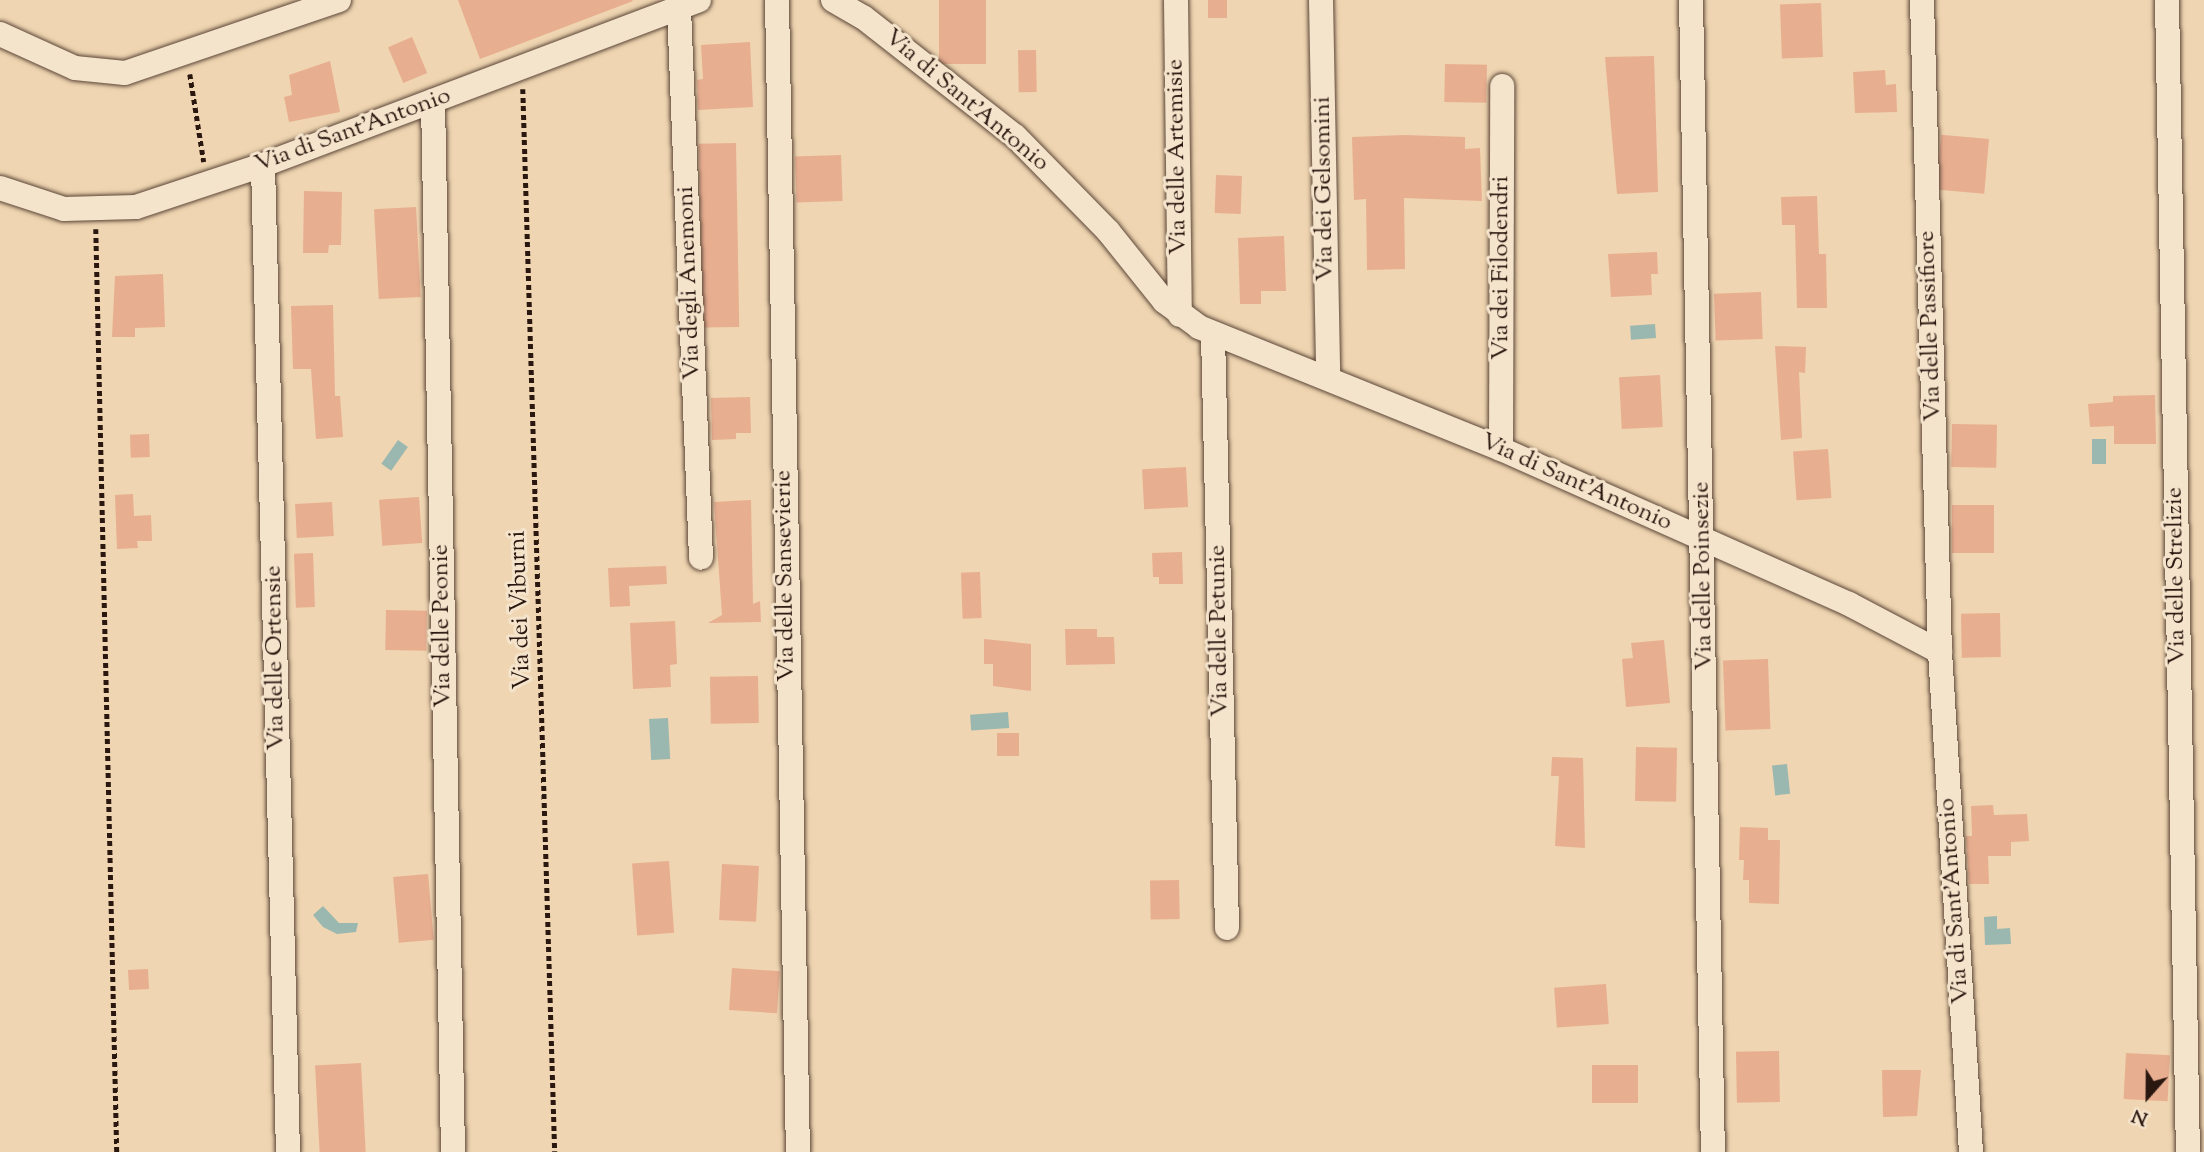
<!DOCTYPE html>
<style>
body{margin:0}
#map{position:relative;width:2204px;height:1152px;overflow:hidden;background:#efd5b1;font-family:"Sorts Mill Goudy",serif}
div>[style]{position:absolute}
.water>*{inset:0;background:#9ab8af;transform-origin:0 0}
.building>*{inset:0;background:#e8ae90;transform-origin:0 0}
.path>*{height:4.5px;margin-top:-2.25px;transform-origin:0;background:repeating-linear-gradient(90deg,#2a170f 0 5px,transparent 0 8.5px)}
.roads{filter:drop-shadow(0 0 2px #5b4638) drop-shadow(0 0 2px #5b4638)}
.street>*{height:24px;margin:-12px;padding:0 12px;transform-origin:12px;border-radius:12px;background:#f5e4cc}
span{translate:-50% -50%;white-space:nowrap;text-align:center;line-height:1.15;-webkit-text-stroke:6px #f5e4cc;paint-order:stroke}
.street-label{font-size:24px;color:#2a170f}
.north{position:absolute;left:2113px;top:1061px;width:70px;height:70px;-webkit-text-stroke:5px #f5e4cc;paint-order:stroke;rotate:201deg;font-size:19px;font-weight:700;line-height:28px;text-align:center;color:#2a170f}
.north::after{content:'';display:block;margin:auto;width:24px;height:32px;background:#2a170f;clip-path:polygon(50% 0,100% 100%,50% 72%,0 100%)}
</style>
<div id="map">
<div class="water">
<div style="left:1655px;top:324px;width:14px;height:25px;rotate:86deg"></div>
<div style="left:2092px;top:439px;width:14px;height:25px"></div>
<div style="left:398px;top:440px;width:12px;height:29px;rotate:35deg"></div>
<div style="left:1008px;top:712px;width:16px;height:38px;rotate:86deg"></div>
<div style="left:668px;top:718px;width:41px;height:19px;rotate:87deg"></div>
<div style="left:1787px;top:764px;width:30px;height:15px;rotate:84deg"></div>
<div style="clip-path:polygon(323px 906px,339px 923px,358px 923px,356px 932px,337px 934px,323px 927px,313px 915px)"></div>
<div style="clip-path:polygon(1997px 916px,1997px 929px,2010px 928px,2011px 944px,1985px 945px,1984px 917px)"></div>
</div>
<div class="building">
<div style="clip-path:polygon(458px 0,632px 0,633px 1px,480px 59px)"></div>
<div style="left:939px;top:0;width:47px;height:64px"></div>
<div style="left:1208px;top:0;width:19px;height:18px"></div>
<div style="left:1821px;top:3px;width:54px;height:41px;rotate:88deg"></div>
<div style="left:412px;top:37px;width:39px;height:26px;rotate:67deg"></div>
<div style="clip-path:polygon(750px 42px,753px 107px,698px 110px,697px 80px,703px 79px,701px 45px)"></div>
<div style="left:1036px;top:50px;width:42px;height:18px;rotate:89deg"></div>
<div style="clip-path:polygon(1654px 56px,1658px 192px,1617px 194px,1605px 57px)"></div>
<div style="clip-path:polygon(330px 61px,340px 112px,289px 122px,284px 97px,292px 95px,289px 75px)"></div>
<div style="left:1445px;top:64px;width:42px;height:38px;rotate:1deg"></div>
<div style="clip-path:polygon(1885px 70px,1886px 85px,1896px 84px,1897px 112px,1855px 113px,1853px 72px)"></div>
<div style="clip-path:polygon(1404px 135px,1465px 137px,1465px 149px,1480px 148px,1482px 201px,1404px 198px,1405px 269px,1367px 270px,1366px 199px,1354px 200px,1352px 137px)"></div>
<div style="left:1989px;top:139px;width:55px;height:48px;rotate:95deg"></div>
<div style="left:736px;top:143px;width:184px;height:37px;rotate:89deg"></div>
<div style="left:841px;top:155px;width:46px;height:46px;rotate:88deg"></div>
<div style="left:1216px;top:175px;width:26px;height:38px;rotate:2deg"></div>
<div style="clip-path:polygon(304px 191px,342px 192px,341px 245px,329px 245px,328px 253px,303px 253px)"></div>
<div style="clip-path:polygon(1817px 196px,1819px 254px,1826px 254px,1827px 308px,1797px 308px,1795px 225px,1782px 225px,1781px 197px)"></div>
<div style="left:416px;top:207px;width:90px;height:42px;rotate:87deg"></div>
<div style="clip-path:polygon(1284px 236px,1286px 291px,1261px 291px,1261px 304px,1240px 304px,1238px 238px)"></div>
<div style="clip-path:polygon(1657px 252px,1658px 274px,1651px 274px,1652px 295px,1611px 297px,1608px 254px)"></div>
<div style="clip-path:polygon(163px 274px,165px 327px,135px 328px,135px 337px,112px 337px,115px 276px)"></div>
<div style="left:1761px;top:292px;width:47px;height:47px;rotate:88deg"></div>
<div style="clip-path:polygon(333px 305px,335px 396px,340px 396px,343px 437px,316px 439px,311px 369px,293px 369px,291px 306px)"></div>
<div style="clip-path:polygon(1775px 346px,1806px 347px,1805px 373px,1799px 372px,1802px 438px,1781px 440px)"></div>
<div style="left:1660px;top:375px;width:52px;height:41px;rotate:87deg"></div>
<div style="clip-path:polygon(2155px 395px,2156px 444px,2114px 444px,2114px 426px,2090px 427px,2088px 404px,2113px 402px,2113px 396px)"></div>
<div style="clip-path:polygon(750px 397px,751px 433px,736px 433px,736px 439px,712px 440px,711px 398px)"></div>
<div style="left:1952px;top:424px;width:45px;height:43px;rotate:1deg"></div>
<div style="left:149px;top:434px;width:23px;height:19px;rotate:88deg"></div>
<div style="left:1828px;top:449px;width:49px;height:35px;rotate:86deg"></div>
<div style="left:1186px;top:467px;width:40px;height:44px;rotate:87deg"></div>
<div style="clip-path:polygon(133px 494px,134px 516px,151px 515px,152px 541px,137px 541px,138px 548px,117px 549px,115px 495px)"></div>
<div style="left:419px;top:497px;width:46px;height:40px;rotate:86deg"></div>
<div style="clip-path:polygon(751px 500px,753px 604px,760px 601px,761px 622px,708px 623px,722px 615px,714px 502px)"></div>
<div style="left:332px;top:502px;width:34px;height:37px;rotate:87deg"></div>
<div style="left:1952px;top:505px;width:42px;height:48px"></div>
<div style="clip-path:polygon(1182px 552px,1183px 584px,1159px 584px,1159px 577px,1153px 577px,1152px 553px)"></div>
<div style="left:313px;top:553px;width:54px;height:19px;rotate:88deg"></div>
<div style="clip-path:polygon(666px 566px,667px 584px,629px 586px,630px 606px,610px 607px,608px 568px)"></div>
<div style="left:980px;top:572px;width:46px;height:19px;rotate:88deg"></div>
<div style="left:386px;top:610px;width:41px;height:40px;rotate:1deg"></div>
<div style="left:2000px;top:613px;width:44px;height:39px;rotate:89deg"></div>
<div style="clip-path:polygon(675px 621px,677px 664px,670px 665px,671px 687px,633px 689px,630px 623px)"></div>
<div style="clip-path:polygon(1065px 629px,1097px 629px,1097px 637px,1114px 637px,1115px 664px,1066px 665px)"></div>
<div style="clip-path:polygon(984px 639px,1031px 644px,1031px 691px,993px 686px,993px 664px,984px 664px)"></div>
<div style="clip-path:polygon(1664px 640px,1670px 703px,1626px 707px,1622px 659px,1633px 658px,1631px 643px)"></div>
<div style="left:1768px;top:659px;width:70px;height:45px;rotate:88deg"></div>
<div style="left:758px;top:676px;width:47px;height:48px;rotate:89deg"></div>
<div style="left:997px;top:733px;width:22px;height:23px"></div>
<div style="left:1636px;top:747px;width:41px;height:54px;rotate:1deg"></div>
<div style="clip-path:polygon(1552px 757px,1583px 758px,1585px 848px,1555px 846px,1559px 776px,1551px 776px)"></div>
<div style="clip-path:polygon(1993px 805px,1994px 815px,2027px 814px,2029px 841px,2011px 842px,2011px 856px,1988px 856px,1989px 884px,1969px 884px,1966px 836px,1972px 836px,1971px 806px)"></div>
<div style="clip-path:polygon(1740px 827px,1768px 828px,1768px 840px,1780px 840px,1779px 904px,1749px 903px,1749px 880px,1743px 880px,1744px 860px,1739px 860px)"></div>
<div style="left:669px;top:861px;width:72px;height:37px;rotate:86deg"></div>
<div style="left:722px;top:864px;width:37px;height:56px;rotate:3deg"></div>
<div style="left:428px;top:874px;width:66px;height:35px;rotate:85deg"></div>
<div style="left:1179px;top:880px;width:39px;height:29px;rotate:89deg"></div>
<div style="left:732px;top:968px;width:48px;height:42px;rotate:4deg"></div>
<div style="left:148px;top:969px;width:20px;height:20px;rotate:87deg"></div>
<div style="left:1606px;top:984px;width:40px;height:52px;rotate:86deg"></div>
<div style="left:1779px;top:1051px;width:51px;height:43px;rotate:89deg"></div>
<div style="left:2126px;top:1053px;width:44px;height:46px;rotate:3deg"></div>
<div style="left:361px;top:1063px;width:89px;height:46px;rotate:87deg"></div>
<div style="left:1638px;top:1065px;width:38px;height:46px;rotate:90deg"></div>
<div style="clip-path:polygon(1882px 1070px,1921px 1070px,1917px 1116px,1883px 1117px)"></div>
</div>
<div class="path">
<div style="left:190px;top:74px;width:89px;rotate:81deg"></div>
<div style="left:523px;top:89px;width:1063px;rotate:88.28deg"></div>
<div style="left:96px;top:229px;width:923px;rotate:88.7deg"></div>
</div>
<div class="roads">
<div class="street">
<div style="left:777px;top:0;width:1152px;rotate:88.96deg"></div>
<div style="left:833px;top:0;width:34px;rotate:30deg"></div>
<div style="left:863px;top:17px;width:193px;rotate:38.1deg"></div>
<div style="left:1015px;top:136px;width:133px;rotate:45.6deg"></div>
<div style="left:1108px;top:231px;width:90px;rotate:51.3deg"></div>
<div style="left:1164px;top:301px;width:44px;rotate:36.6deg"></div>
<div style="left:1199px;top:327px;width:326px;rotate:22deg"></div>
<div style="left:1501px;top:449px;width:381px;rotate:24deg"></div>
<div style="left:1849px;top:604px;width:103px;rotate:27.8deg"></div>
<div style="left:1940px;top:652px;width:501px;rotate:86.45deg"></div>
<div style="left:1176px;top:0;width:315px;rotate:89.3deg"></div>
<div style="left:1321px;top:0;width:378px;rotate:88.9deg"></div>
<div style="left:1691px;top:0;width:1152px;rotate:88.91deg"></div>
<div style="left:1922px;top:0;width:652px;rotate:88.42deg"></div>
<div style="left:2167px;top:0;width:1152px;rotate:88.96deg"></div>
<div style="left:679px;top:8px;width:550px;rotate:87.71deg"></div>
<div style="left:0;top:34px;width:82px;rotate:24.4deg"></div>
<div style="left:75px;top:68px;width:50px;rotate:5.7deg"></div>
<div style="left:125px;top:73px;width:226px;rotate:-18.8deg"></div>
<div style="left:433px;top:101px;width:1051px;rotate:88.91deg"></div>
<div style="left:263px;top:165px;width:987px;rotate:88.55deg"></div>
<div style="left:0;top:188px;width:67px;rotate:18.2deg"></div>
<div style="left:64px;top:209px;width:72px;rotate:-1.6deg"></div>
<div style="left:136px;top:207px;width:134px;rotate:-18.3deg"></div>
<div style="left:263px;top:165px;width:466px;rotate:-20.7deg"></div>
<div style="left:1213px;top:334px;width:594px;rotate:88.65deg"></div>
<div style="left:1501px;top:449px;width:363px;rotate:-89.8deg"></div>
</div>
</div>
<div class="street-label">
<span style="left:966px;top:101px;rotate:40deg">Via di Sant'Antonio</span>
<span style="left:353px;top:131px;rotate:-20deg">Via di Sant'Antonio</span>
<span style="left:1178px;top:157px;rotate:-91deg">Via delle Artemisie</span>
<span style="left:1325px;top:189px;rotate:-91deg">Via dei Gelsomini</span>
<span style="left:1502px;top:268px;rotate:-90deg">Via dei Filodendri</span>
<span style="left:690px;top:283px;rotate:-92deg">Via degli Anemoni</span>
<span style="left:1931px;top:326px;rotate:-92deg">Via delle Passifiore</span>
<span style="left:1576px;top:483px;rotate:24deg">Via di Sant'Antonio</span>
<span style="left:786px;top:576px;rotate:-91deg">Via delle Sansevierie</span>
<span style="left:1704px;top:576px;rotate:-91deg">Via delle Poinsezie</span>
<span style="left:2177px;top:576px;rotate:-91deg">Via delle Strelizie</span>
<span style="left:521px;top:610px;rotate:-92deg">Via dei Viburni</span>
<span style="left:443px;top:626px;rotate:-91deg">Via delle Peonie</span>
<span style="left:1220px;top:631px;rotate:-91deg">Via delle Petunie</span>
<span style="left:276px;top:658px;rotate:-91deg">Via delle Ortensie</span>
<span style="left:1955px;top:901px;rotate:-94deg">Via di Sant'Antonio</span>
</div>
<div class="north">N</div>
</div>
